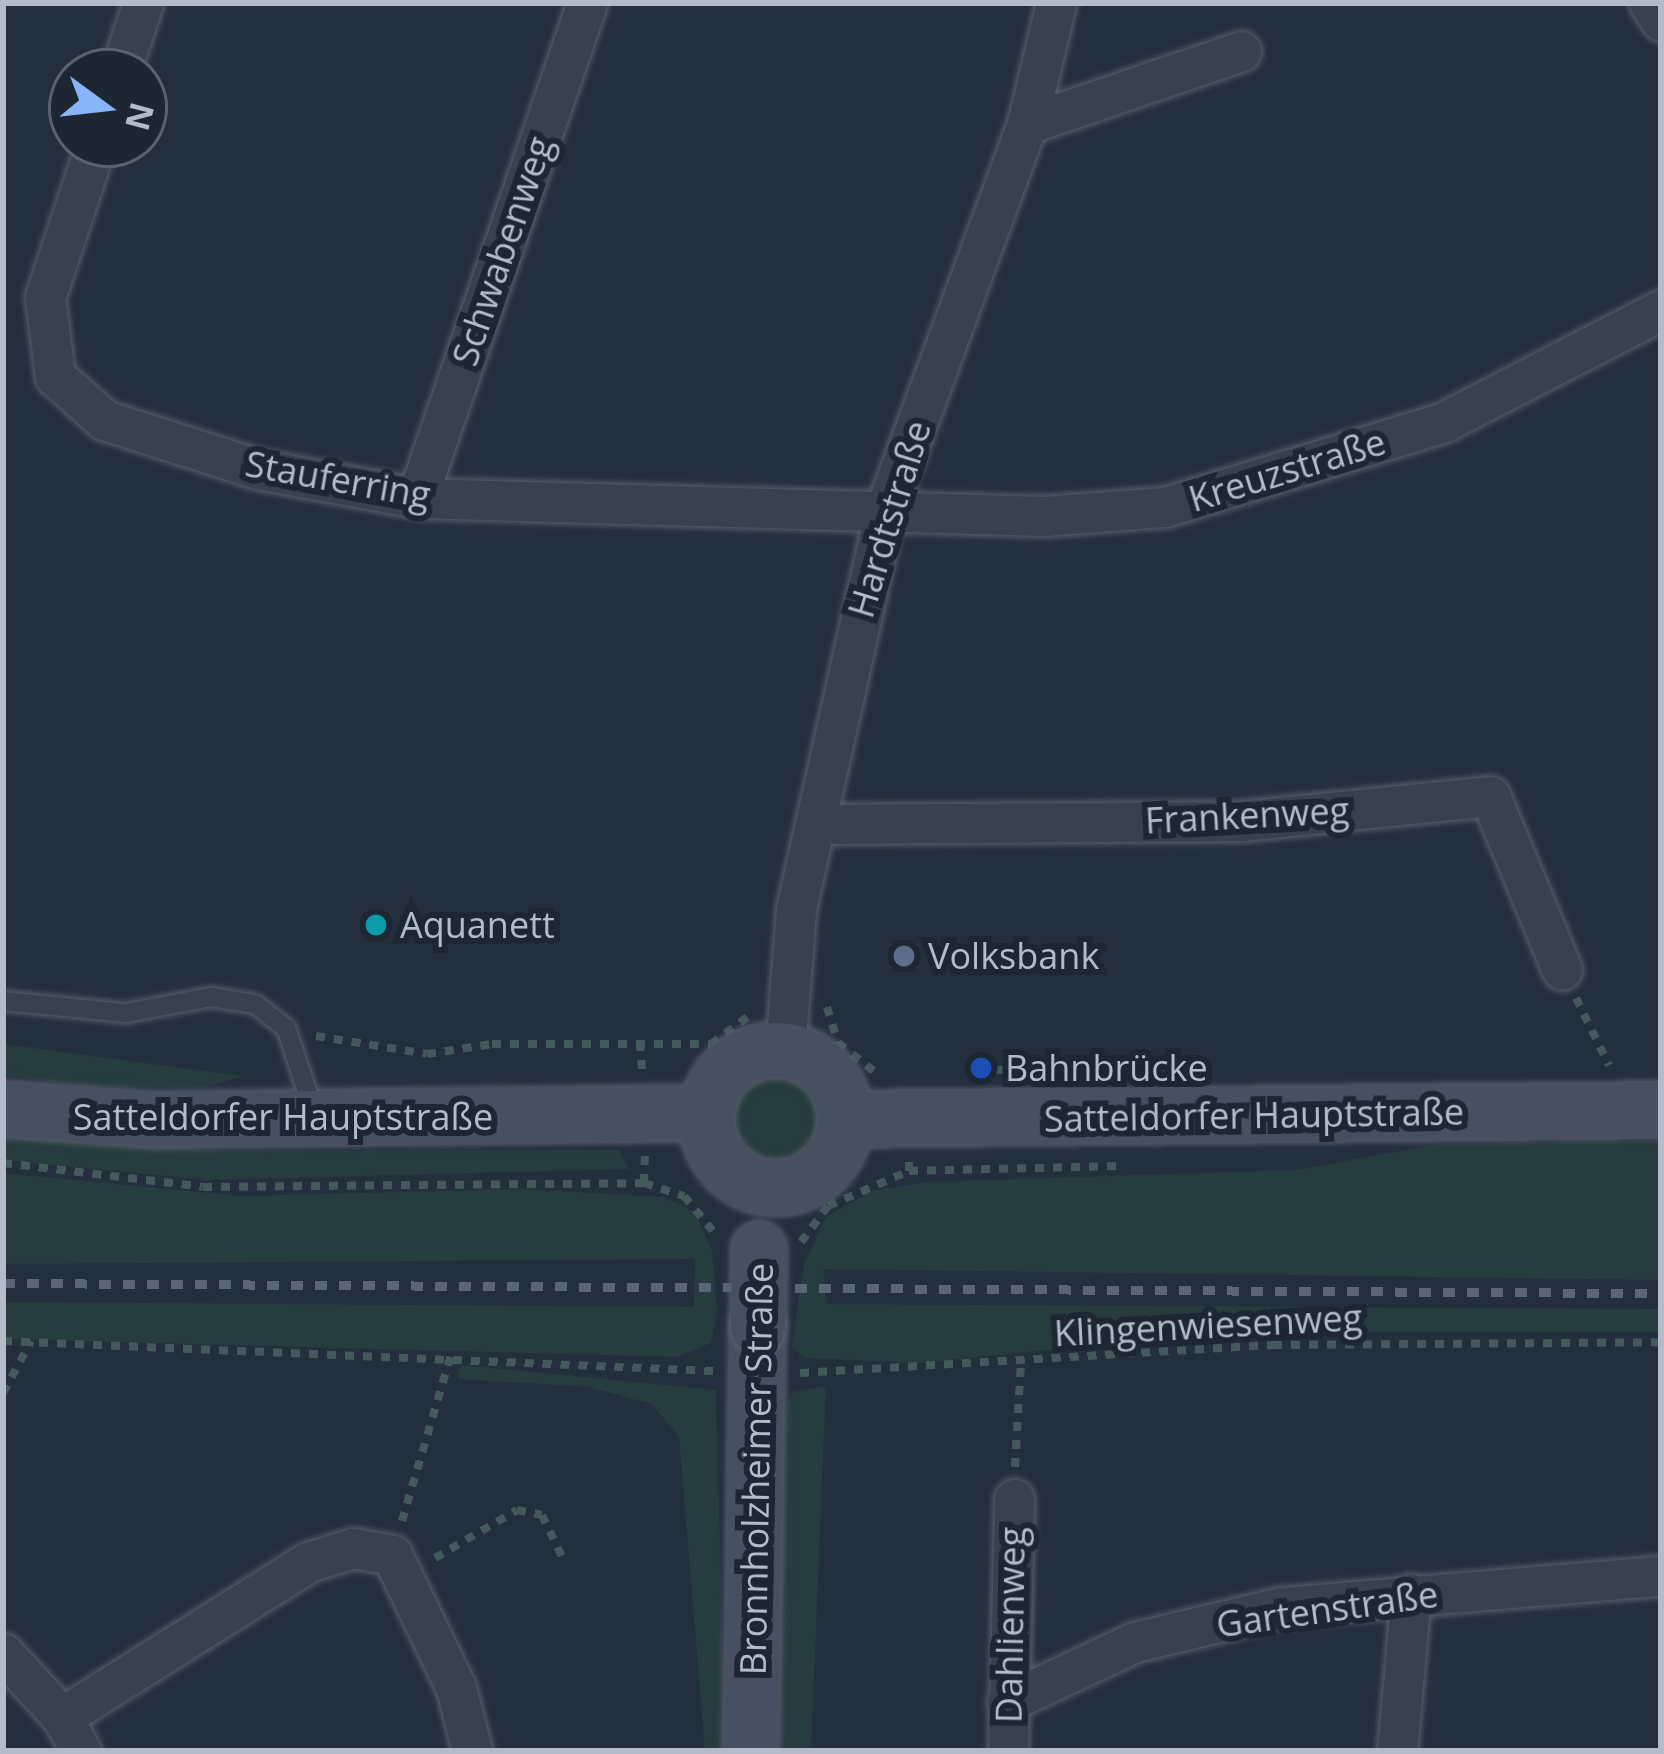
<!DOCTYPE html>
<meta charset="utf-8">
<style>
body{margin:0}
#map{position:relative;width:1664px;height:1754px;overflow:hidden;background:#242f3e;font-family:"Open Sans",sans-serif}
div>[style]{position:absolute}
.green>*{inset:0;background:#263c3f}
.round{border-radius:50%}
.path>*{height:8px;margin-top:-4px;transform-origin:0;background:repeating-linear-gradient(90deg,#44595c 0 9px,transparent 0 18px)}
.roads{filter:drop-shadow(0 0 3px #565f6c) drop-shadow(0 0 3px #565f6c)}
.lane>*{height:18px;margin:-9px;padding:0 9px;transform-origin:9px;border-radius:9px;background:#38414e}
.street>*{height:39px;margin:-19.5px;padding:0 19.5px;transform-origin:19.5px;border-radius:19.5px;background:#38414e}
.secondary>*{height:54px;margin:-27px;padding:0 27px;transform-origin:27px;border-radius:27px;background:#465061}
.secondary>.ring{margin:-27px;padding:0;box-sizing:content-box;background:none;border:54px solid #465061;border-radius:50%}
.rail>*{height:9px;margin-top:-4.5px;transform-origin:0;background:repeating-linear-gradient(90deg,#5a6575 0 12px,transparent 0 24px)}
.bridges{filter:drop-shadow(0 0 3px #565f6c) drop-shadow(0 0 3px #565f6c)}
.secondary-bridge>*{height:54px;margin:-27px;padding:0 27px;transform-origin:27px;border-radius:27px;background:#465061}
.dots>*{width:33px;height:33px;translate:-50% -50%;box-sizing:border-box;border:6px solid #1d2633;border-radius:50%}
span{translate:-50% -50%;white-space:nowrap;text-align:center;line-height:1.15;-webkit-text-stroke:12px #1d2633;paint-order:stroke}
.street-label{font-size:36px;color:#b4bcc9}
.poi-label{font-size:36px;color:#b4bcc9}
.left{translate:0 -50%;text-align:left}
.frame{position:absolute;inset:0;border:6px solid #b4bcc9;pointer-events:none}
.north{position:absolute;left:48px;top:48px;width:120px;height:120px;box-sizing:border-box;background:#1d2633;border:3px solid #59626f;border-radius:50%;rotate:105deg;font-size:33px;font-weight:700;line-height:48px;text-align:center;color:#b4bcc9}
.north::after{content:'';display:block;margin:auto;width:42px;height:54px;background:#8ab4f8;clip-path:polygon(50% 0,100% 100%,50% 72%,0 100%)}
</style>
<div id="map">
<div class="green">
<div style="clip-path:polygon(3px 1044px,242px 1076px,204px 1088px,81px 1086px,3px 1075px)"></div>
<div class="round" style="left:733px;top:1077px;width:86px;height:86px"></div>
<div style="clip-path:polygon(3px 1128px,213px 1151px,619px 1150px,629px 1169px,207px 1180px,3px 1160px)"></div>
<div style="clip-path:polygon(1661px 1141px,1661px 1280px,823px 1269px,827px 1304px,1661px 1309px,1661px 1332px,1208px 1333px,922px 1363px,805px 1358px,792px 1347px,804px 1264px,826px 1217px,872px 1191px,925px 1182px,1296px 1170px,1438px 1144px)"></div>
<div style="clip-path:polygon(3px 1173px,241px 1196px,521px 1189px,664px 1197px,695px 1212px,712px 1251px,717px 1310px,711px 1343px,677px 1357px,3px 1339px,3px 1302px,694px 1307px,695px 1259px,3px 1264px)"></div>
<div style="clip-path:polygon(461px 1365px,716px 1390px,725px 1751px,705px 1751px,679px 1437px,652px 1404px,589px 1387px,457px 1379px)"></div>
<div style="clip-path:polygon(826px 1386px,811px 1751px,781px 1751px,775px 1434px,792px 1392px)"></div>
</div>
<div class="path">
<div style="left:1576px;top:998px;width:75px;rotate:63.8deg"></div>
<div style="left:827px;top:1007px;width:38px;rotate:73deg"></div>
<div style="left:838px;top:1043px;width:47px;rotate:38.1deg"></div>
<div style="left:316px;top:1036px;width:112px;rotate:9.2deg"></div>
<div style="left:427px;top:1054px;width:66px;rotate:-8.7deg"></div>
<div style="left:492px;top:1044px;width:219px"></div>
<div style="left:711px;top:1044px;width:49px;rotate:-36.6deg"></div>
<div style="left:640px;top:1042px;width:32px;rotate:86deg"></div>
<div style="left:994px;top:1070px;width:195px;rotate:-1.2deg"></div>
<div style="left:3px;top:1163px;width:201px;rotate:6.8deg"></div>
<div style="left:203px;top:1187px;width:441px;rotate:-0.5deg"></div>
<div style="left:644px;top:1183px;width:42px;rotate:18deg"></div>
<div style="left:684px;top:1196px;width:52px;rotate:50.5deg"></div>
<div style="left:909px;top:1171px;width:209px;rotate:-1.4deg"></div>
<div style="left:644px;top:1183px;width:28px;rotate:-88deg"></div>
<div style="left:801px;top:1242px;width:45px;rotate:-53.1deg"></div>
<div style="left:828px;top:1206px;width:88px;rotate:-23.4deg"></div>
<div style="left:909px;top:1171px;width:13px;rotate:-90deg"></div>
<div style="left:3px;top:1341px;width:711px;rotate:2.42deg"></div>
<div style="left:800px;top:1373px;width:474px;rotate:-3.4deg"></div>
<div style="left:1273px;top:1345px;width:388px;rotate:-0.4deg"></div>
<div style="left:3px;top:1393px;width:59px;rotate:-61.7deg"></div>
<div style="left:1015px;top:1467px;width:106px;rotate:-86.8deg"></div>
<div style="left:402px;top:1521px;width:173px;rotate:-73.6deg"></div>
<div style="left:435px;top:1558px;width:95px;rotate:-30.3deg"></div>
<div style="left:517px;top:1510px;width:25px;rotate:11deg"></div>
<div style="left:542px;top:1515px;width:51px;rotate:64.4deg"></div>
</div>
<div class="roads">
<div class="lane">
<div style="left:3px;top:1001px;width:124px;rotate:5.6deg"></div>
<div style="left:126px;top:1013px;width:86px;rotate:-10.7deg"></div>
<div style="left:211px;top:997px;width:45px;rotate:9deg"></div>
<div style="left:255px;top:1004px;width:39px;rotate:38deg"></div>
<div style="left:286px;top:1028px;width:92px;rotate:71.6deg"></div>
</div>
<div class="street">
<div style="left:1649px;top:3px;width:22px;rotate:56deg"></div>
<div style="left:120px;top:72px;width:73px;rotate:-71.6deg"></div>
<div style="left:1027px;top:124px;width:226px;rotate:-18.8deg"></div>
<div style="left:96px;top:144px;width:161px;rotate:108.4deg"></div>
<div style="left:45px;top:297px;width:80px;rotate:82.8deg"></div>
<div style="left:55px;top:376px;width:66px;rotate:41.9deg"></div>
<div style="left:104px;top:420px;width:162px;rotate:17.7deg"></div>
<div style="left:258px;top:469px;width:162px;rotate:10.3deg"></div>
<div style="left:417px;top:498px;width:627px;rotate:1.64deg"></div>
<div style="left:1044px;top:516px;width:121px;rotate:-4.3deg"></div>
<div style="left:1165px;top:507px;width:292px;rotate:-16.9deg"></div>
<div style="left:1444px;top:422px;width:244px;rotate:-27.3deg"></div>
<div style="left:417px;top:498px;width:523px;rotate:-71.05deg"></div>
<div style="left:815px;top:824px;width:426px;rotate:-0.4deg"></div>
<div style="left:1241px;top:821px;width:250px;rotate:-5.7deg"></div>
<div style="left:1490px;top:796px;width:188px;rotate:67.5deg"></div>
<div style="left:785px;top:1050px;width:141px;rotate:-85.5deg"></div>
<div style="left:796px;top:909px;width:409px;rotate:-77.4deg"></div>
<div style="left:885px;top:510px;width:411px;rotate:-69.8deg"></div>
<div style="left:1027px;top:124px;width:124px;rotate:-76.5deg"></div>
<div style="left:3px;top:1653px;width:87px;rotate:47.3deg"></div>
<div style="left:62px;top:1717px;width:39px;rotate:61deg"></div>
<div style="left:1007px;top:1702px;width:141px;rotate:-25.1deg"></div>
<div style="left:1135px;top:1642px;width:150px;rotate:-13.5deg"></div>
<div style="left:1281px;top:1607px;width:381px;rotate:-4.7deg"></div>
<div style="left:62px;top:1717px;width:291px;rotate:-32.2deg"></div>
<div style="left:308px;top:1562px;width:47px;rotate:-17.3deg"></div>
<div style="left:353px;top:1548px;width:40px;rotate:10deg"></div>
<div style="left:392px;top:1555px;width:148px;rotate:64.3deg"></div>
<div style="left:456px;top:1688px;width:65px;rotate:75.7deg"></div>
<div style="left:1008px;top:1751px;width:252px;rotate:-88.6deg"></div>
<div style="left:1397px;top:1751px;width:158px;rotate:-84.9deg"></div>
</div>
<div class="secondary">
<div class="ring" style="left:707px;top:1050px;width:84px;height:84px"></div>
<div style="left:3px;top:1109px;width:152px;rotate:4.1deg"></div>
<div style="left:155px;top:1120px;width:552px;rotate:-0.73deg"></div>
<div style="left:846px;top:1119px;width:815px;rotate:-0.63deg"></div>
<div style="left:751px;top:1751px;width:424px;rotate:-89.1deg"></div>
</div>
</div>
<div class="rail">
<div style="left:3px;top:1283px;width:1658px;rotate:0.35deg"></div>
</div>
<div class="bridges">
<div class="secondary-bridge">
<div style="left:758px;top:1327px;width:78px;rotate:-89.3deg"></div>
</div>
</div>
<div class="dots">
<div style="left:376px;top:925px;background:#0f9aa8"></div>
<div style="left:904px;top:956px;background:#5c6f8a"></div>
<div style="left:981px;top:1068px;background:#1a4fb4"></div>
</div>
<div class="street-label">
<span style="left:502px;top:251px;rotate:-71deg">Schwabenweg</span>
<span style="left:1287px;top:470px;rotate:-17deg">Kreuzstraße</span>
<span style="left:338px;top:479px;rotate:10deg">Stauferring</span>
<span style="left:889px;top:519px;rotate:-73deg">Hardtstraße</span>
<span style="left:1247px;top:815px;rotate:-3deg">Frankenweg</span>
<span style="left:1254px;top:1115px;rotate:-1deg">Satteldorfer Hauptstraße</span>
<span style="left:283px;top:1117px">Satteldorfer Hauptstraße</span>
<span style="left:1208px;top:1325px;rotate:-3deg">Klingenwiesenweg</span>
<span style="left:756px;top:1469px;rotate:-89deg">Bronnholzheimer Straße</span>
<span style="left:1327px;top:1609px;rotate:-8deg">Gartenstraße</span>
<span style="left:1010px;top:1625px;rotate:-89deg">Dahlienweg</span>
</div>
<div class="poi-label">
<span class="left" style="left:400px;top:925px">Aquanett</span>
<span class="left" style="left:928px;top:956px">Volksbank</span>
<span class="left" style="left:1005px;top:1068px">Bahnbrücke</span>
</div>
<div class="frame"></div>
<div class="north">N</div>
</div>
